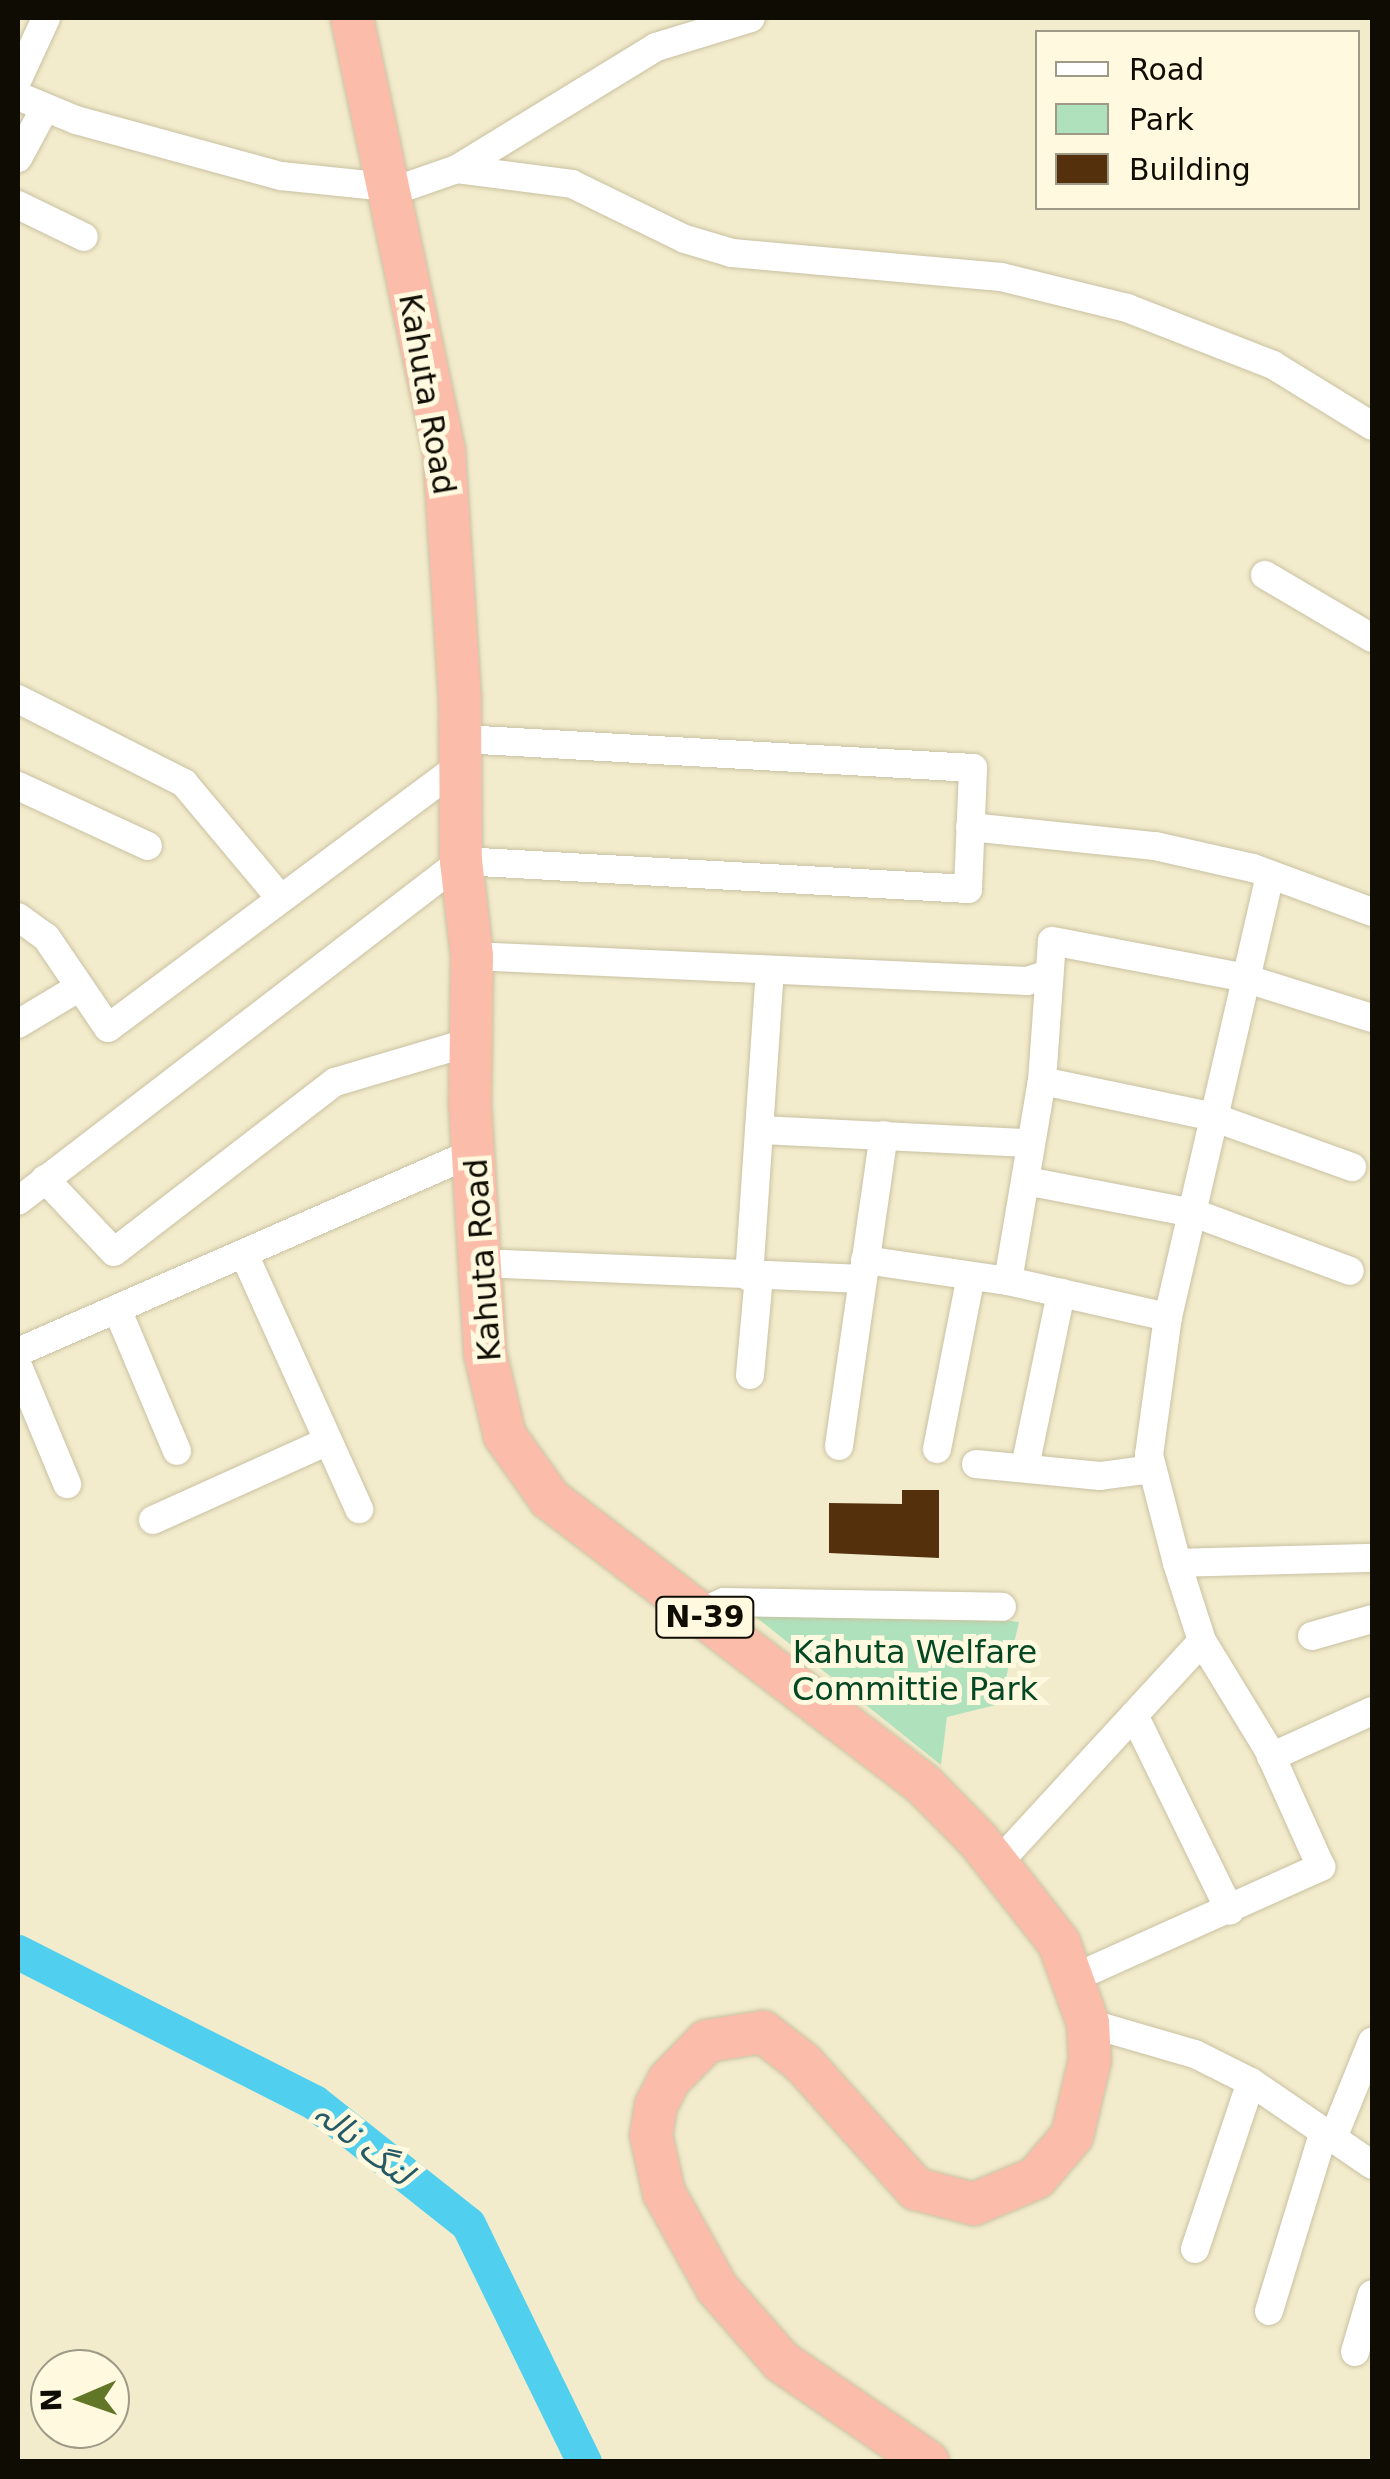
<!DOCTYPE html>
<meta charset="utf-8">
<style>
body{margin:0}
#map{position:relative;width:1390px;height:2479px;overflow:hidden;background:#f3eccc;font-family:"DejaVu Sans","Noto Sans Arabic",sans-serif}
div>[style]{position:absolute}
.green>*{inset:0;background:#afe1bc}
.river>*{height:35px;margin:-17.5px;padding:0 17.5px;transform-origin:17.5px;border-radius:17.5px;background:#50cfee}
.building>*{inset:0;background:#54310c}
.roads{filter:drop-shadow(0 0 2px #c9c1a2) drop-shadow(0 0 2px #c9c1a2)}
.minor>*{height:28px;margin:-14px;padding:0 14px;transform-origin:14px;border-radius:14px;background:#fff}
.highway>*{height:42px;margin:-21px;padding:0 21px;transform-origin:21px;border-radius:21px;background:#fbbda9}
span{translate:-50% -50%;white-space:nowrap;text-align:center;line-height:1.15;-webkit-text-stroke:10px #fff9df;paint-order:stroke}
.shield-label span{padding:2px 8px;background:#fff9df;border:2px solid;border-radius:8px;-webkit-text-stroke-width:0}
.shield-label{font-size:30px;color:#0f0c03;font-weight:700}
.street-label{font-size:32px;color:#0f0c03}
.park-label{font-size:32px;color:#044823}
.water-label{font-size:35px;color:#265a67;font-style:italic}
.frame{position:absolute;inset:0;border:20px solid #0f0c03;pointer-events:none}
.legend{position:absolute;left:1035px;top:30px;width:325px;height:180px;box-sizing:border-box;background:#fff9df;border:2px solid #9f9a87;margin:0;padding:12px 18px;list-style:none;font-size:30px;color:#0f0c03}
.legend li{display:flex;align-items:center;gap:20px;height:50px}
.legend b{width:50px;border:2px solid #9f9a87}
.north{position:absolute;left:30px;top:2349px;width:100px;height:100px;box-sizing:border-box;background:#fff9df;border:2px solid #9f9a87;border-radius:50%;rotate:268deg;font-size:28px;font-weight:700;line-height:40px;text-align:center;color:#0f0c03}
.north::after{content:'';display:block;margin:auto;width:35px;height:45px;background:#617627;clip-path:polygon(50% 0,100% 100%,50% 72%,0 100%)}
</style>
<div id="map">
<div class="green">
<div style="clip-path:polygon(751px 1613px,970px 1616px,1019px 1622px,1000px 1704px,947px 1717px,941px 1765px)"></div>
</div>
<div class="river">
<div style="left:18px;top:1952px;width:332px;rotate:26.9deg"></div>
<div style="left:314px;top:2102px;width:196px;rotate:38.4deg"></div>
<div style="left:468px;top:2224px;width:265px;rotate:64deg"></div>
</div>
<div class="building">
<div style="clip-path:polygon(902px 1490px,939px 1490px,939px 1558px,829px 1553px,829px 1503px,902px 1504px)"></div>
</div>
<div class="roads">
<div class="minor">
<div style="left:18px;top:79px;width:67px;rotate:-65.3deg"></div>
<div style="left:18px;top:96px;width:63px;rotate:22.5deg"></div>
<div style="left:76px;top:120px;width:213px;rotate:15.3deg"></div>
<div style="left:281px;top:176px;width:107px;rotate:5.9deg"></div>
<div style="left:18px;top:158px;width:57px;rotate:-61.6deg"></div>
<div style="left:457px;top:169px;width:116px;rotate:7.4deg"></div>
<div style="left:572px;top:184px;width:126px;rotate:26deg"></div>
<div style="left:685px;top:239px;width:49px;rotate:16.6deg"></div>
<div style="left:732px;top:253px;width:270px;rotate:5.1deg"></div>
<div style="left:1001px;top:277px;width:130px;rotate:13.8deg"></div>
<div style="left:1127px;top:308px;width:157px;rotate:21.3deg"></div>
<div style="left:1273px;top:365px;width:116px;rotate:31.6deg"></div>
<div style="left:388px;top:193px;width:73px;rotate:-19.2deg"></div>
<div style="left:457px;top:169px;width:233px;rotate:-31.5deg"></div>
<div style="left:656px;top:47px;width:99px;rotate:-17deg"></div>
<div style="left:18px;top:205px;width:73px;rotate:25.9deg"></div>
<div style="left:1265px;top:575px;width:124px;rotate:30.5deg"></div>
<div style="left:18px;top:699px;width:186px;rotate:26.8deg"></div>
<div style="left:184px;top:783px;width:150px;rotate:50.1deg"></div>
<div style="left:18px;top:786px;width:143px;rotate:24.8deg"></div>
<div style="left:970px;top:827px;width:186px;rotate:5.9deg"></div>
<div style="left:1155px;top:846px;width:100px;rotate:12.7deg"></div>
<div style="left:1253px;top:868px;width:127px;rotate:20.3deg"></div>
<div style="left:18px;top:917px;width:34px;rotate:36deg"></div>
<div style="left:46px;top:937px;width:110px;rotate:55.7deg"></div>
<div style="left:108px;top:1028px;width:442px;rotate:-36.7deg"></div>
<div style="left:472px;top:956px;width:556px;rotate:2.58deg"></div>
<div style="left:1027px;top:981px;width:19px;rotate:-18deg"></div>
<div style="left:18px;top:1024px;width:70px;rotate:-31deg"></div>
<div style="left:1042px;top:1081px;width:172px;rotate:11.8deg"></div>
<div style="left:1210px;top:1116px;width:151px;rotate:19.8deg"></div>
<div style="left:760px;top:1130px;width:270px;rotate:2.8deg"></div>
<div style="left:45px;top:1179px;width:100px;rotate:46.6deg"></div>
<div style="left:114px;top:1252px;width:279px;rotate:-37.6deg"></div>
<div style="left:335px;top:1082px;width:141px;rotate:-16.5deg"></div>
<div style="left:1026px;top:1181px;width:171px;rotate:10.8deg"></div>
<div style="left:1194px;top:1213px;width:166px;rotate:20.4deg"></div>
<div style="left:18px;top:1201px;width:558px;rotate:-37.51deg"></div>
<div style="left:461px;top:861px;width:508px;rotate:3.16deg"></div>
<div style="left:968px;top:889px;width:121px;rotate:-87.6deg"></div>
<div style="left:973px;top:768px;width:512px;rotate:-176.75deg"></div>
<div style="left:244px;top:1254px;width:280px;rotate:65.7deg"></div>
<div style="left:865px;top:1260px;width:145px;rotate:8.4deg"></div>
<div style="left:1008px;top:1281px;width:164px;rotate:12.7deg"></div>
<div style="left:1168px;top:1317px;width:450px;rotate:-77deg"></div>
<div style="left:482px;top:1263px;width:380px;rotate:2.4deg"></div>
<div style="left:749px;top:1277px;width:307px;rotate:-86.1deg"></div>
<div style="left:1008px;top:1281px;width:203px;rotate:-80.4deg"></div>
<div style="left:1042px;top:1081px;width:140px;rotate:-85.9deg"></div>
<div style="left:1052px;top:941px;width:192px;rotate:10.8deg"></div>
<div style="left:1241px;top:977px;width:137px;rotate:17.4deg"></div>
<div style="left:117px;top:1309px;width:154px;rotate:67.1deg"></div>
<div style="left:18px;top:1352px;width:501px;rotate:-23.65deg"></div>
<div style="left:18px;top:1366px;width:128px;rotate:67.4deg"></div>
<div style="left:750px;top:1375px;width:98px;rotate:-84.8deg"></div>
<div style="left:839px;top:1446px;width:314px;rotate:-81.8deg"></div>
<div style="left:937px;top:1449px;width:176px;rotate:-78.9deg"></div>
<div style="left:976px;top:1464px;width:125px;rotate:5.5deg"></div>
<div style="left:1100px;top:1476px;width:52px;rotate:-7.7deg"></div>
<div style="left:1025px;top:1467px;width:178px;rotate:-78.3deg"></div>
<div style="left:153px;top:1520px;width:192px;rotate:-24.3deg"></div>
<div style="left:1177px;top:1563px;width:195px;rotate:-1.5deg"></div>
<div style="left:699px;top:1613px;width:27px;rotate:-24deg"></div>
<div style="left:724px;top:1602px;width:278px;rotate:1deg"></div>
<div style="left:1312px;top:1636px;width:62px;rotate:-15.8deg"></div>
<div style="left:1134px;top:1715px;width:218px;rotate:63.9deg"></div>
<div style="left:1271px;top:1757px;width:111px;rotate:-24.5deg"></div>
<div style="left:998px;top:1863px;width:301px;rotate:-47.4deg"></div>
<div style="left:1076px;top:1977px;width:269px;rotate:-24.2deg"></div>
<div style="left:1321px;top:1867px;width:129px;rotate:-114.2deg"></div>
<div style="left:1268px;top:1749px;width:127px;rotate:-121.4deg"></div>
<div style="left:1202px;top:1641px;width:82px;rotate:-107.8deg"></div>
<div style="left:1177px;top:1563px;width:112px;rotate:-104.5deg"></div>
<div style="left:1149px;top:1455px;width:139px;rotate:-82.2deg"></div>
<div style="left:1088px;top:2023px;width:111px;rotate:16.2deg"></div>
<div style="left:1195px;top:2054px;width:63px;rotate:26.6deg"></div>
<div style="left:1251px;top:2082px;width:147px;rotate:34.4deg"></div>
<div style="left:1333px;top:2138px;width:104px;rotate:-67.9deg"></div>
<div style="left:1195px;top:2249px;width:176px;rotate:-71.5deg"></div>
<div style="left:1269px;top:2311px;width:188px;rotate:-73deg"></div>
<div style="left:1355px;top:2352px;width:60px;rotate:-73.7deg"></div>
</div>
<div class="highway">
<div style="left:352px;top:18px;width:444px;rotate:78deg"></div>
<div style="left:444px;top:452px;width:246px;rotate:86.3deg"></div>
<div style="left:460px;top:697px;width:164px;rotate:89.7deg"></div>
<div style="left:461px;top:861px;width:96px;rotate:83.4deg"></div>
<div style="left:472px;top:956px;width:149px;rotate:90.8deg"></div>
<div style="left:470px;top:1105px;width:248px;rotate:86.5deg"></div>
<div style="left:485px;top:1353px;width:85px;rotate:76.5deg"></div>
<div style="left:505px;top:1436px;width:77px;rotate:54.5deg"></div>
<div style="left:550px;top:1499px;width:471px;rotate:37.4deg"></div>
<div style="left:924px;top:1785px;width:78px;rotate:45.5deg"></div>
<div style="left:979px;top:1841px;width:130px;rotate:51.9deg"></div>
<div style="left:1059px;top:1943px;width:85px;rotate:70.1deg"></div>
<div style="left:1088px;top:2023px;width:37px;rotate:87deg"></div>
<div style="left:1090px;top:2060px;width:78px;rotate:103.3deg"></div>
<div style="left:1072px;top:2136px;width:55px;rotate:130.6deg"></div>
<div style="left:1036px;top:2178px;width:67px;rotate:157.2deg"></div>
<div style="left:974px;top:2204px;width:60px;rotate:-165.5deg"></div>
<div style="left:916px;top:2189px;width:169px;rotate:-131.9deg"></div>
<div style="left:803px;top:2063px;width:51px;rotate:-142.2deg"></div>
<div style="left:763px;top:2032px;width:57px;rotate:170.9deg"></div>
<div style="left:707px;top:2041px;width:54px;rotate:134.3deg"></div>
<div style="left:669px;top:2080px;width:28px;rotate:117deg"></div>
<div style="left:656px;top:2105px;width:30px;rotate:99deg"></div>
<div style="left:651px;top:2135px;width:59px;rotate:77.4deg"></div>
<div style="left:664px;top:2193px;width:109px;rotate:60.8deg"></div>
<div style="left:717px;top:2288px;width:98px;rotate:48.7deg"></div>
<div style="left:782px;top:2362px;width:177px;rotate:34.4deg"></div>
</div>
</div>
<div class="shield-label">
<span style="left:705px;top:1617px">N-39</span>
</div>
<div class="street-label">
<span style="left:427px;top:394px;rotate:80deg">Kahuta Road</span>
<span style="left:483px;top:1260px;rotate:-94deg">Kahuta Road</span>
</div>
<div class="park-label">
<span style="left:915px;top:1671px">Kahuta Welfare<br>Committie Park</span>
</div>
<div class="water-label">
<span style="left:364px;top:2143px;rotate:38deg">لنگ نالہ</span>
</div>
<div class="frame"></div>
<ul class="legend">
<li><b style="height:12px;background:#fff"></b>Road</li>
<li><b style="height:28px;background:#afe1bc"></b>Park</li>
<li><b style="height:28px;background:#54310c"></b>Building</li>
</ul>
<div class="north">N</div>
</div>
